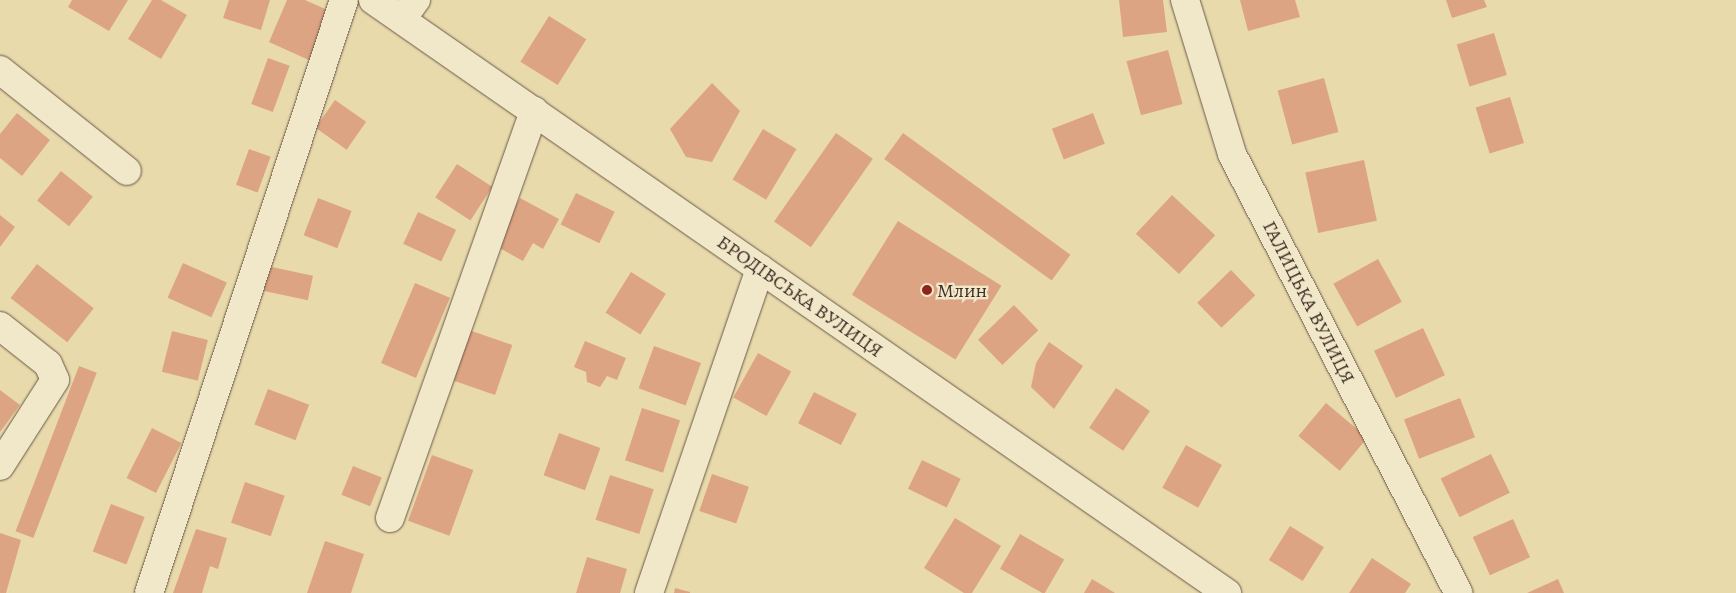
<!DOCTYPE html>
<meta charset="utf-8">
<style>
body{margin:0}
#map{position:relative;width:1736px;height:593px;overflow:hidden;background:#e9daac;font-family:Alegreya,serif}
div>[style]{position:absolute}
.building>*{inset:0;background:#dda483;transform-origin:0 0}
.roads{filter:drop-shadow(0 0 1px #695948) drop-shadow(0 0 1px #695948)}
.minor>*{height:28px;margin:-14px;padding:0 14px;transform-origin:14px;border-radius:14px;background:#f1e7c9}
.dots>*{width:14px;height:14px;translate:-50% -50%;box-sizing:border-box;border:2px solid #f1e7c9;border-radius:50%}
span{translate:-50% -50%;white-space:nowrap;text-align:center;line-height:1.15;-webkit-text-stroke:4.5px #f1e7c9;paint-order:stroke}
.poi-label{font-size:20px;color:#3e2e26}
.left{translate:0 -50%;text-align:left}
.street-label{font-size:20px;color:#3e2e26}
</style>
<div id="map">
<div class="building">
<div style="clip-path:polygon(72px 0,128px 0,109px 31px,68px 7px)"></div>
<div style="clip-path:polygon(152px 0,161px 0,187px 15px,161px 59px,128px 39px)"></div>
<div style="clip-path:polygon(229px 0,270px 0,261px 30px,223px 18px)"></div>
<div style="clip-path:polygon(287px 0,305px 0,332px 12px,311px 61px,269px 42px)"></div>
<div style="clip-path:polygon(1119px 0,1163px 0,1167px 32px,1123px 37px)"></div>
<div style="clip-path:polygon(1240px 0,1295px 0,1300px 17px,1248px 31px)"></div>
<div style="clip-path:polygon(1446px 0,1484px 0,1487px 7px,1452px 18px)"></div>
<div style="left:549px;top:16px;width:44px;height:54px;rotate:32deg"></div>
<div style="left:1494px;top:33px;width:44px;height:39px;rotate:73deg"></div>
<div style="left:1168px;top:50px;width:56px;height:43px;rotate:75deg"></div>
<div style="left:268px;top:58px;width:23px;height:49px;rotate:20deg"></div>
<div style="left:1324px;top:78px;width:56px;height:48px;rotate:75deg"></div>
<div style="clip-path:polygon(712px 83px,740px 111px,712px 162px,686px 157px,670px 129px)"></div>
<div style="left:1510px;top:97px;width:48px;height:36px;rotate:73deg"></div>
<div style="left:335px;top:100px;width:38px;height:34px;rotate:35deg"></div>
<div style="clip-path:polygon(17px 113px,50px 140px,22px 176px,0 158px,0 134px)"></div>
<div style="left:1093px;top:113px;width:33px;height:44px;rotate:69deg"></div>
<div style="left:763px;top:129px;width:39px;height:59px;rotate:31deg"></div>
<div style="left:836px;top:133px;width:45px;height:108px;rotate:35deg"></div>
<div style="left:903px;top:133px;width:207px;height:32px;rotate:36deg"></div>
<div style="left:249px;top:149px;width:23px;height:38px;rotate:20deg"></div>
<div style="left:1364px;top:160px;width:62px;height:60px;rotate:78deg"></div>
<div style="left:457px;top:164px;width:42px;height:40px;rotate:33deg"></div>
<div style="left:61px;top:171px;width:41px;height:38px;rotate:39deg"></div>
<div style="left:576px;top:193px;width:43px;height:35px;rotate:26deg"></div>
<div style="left:1172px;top:195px;width:59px;height:53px;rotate:43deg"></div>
<div style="left:318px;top:198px;width:36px;height:40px;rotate:21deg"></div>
<div style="clip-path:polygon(520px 198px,559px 219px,543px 249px,533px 243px,523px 261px,494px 245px)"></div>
<div style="left:418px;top:212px;width:42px;height:35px;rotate:25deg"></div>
<div style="clip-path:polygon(0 215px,15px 227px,0 247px)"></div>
<div style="left:898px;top:221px;width:122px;height:87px;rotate:32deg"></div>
<div style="left:1378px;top:259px;width:49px;height:51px;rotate:61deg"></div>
<div style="left:183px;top:263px;width:48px;height:38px;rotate:24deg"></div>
<div style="left:37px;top:264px;width:72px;height:43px;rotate:38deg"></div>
<div style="left:267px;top:266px;width:47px;height:25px;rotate:12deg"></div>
<div style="left:1231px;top:270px;width:35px;height:47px;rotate:46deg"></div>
<div style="left:631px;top:272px;width:41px;height:48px;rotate:32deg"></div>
<div style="left:415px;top:283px;width:38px;height:87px;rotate:23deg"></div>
<div style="left:1014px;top:305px;width:35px;height:50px;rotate:46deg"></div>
<div style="left:1423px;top:328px;width:52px;height:54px;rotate:65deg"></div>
<div style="left:466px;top:329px;width:49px;height:53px;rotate:19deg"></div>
<div style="left:172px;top:331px;width:37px;height:42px;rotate:14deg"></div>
<div style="clip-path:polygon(585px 341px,626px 358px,617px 380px,607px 376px,600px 387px,587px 382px,586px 372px,574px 367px)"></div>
<div style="clip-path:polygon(1049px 342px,1083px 366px,1054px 409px,1031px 387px,1036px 363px)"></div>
<div style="left:654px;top:346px;width:50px;height:45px;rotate:20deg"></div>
<div style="left:758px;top:353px;width:38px;height:51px;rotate:29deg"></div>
<div style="left:79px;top:366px;width:19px;height:177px;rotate:21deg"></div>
<div style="left:1116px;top:388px;width:41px;height:48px;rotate:34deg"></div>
<div style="left:268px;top:389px;width:44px;height:38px;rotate:21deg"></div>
<div style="clip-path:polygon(0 390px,20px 405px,0 432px)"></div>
<div style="left:814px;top:392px;width:48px;height:35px;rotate:27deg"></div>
<div style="left:1460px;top:398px;width:42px;height:60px;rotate:69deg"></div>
<div style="left:1326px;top:403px;width:54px;height:43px;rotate:40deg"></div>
<div style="left:642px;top:408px;width:40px;height:55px;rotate:18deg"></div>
<div style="left:152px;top:428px;width:33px;height:56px;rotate:27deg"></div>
<div style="left:559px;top:433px;width:44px;height:45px;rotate:20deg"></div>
<div style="left:1186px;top:445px;width:41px;height:49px;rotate:29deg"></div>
<div style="left:1491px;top:454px;width:43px;height:56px;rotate:64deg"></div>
<div style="left:432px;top:455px;width:44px;height:70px;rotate:20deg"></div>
<div style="left:922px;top:460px;width:43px;height:32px;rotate:26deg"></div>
<div style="left:353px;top:466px;width:31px;height:31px;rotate:22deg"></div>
<div style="left:712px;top:474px;width:39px;height:39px;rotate:19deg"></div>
<div style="left:610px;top:475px;width:46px;height:47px;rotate:18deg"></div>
<div style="left:245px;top:482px;width:42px;height:43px;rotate:19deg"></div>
<div style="left:111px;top:504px;width:36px;height:51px;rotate:21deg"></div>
<div style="clip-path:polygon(955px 518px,1001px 546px,972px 593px,964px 593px,924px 568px)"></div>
<div style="left:1513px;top:519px;width:42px;height:44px;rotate:66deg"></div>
<div style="left:1290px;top:526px;width:40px;height:40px;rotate:32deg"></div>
<div style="clip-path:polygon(196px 529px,227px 538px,218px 569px,210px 566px,202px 593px,173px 593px)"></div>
<div style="clip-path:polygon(0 533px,21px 540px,6px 593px,0 593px)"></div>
<div style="left:1020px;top:534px;width:51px;height:40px;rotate:30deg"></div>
<div style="clip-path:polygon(325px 541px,364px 554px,351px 593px,307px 593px)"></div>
<div style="clip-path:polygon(587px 557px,627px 569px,620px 593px,576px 593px)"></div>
<div style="clip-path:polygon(1372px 558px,1411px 584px,1405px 593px,1349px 593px)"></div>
<div style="clip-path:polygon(1092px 579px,1115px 593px,1084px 593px)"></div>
<div style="clip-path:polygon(1558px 579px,1564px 593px,1527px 593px)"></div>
<div style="clip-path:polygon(675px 588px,690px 592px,690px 593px,674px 593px)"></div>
</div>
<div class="roads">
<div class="minor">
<div style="left:373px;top:0;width:1040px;rotate:34.78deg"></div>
<div style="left:1185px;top:0;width:161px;rotate:73deg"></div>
<div style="left:1232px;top:154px;width:494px;rotate:62.7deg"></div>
<div style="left:402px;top:19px;width:24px;rotate:-54deg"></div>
<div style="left:0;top:70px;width:162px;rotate:38.5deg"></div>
<div style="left:0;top:326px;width:61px;rotate:38.4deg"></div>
<div style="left:48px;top:364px;width:17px;rotate:66deg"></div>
<div style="left:55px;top:380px;width:102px;rotate:122.6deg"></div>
<div style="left:390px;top:518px;width:432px;rotate:-70.5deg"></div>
<div style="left:149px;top:593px;width:624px;rotate:-71.8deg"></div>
<div style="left:649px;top:593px;width:343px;rotate:-71.1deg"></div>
</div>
</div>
<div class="dots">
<div style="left:927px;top:290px;background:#8f2418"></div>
</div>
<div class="poi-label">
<span class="left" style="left:937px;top:290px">Млин</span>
</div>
<div class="street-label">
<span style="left:800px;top:296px;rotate:35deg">БРОДІВСЬКА ВУЛИЦЯ</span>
<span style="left:1309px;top:302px;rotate:63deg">ГАЛИЦЬКА ВУЛИЦЯ</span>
</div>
</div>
